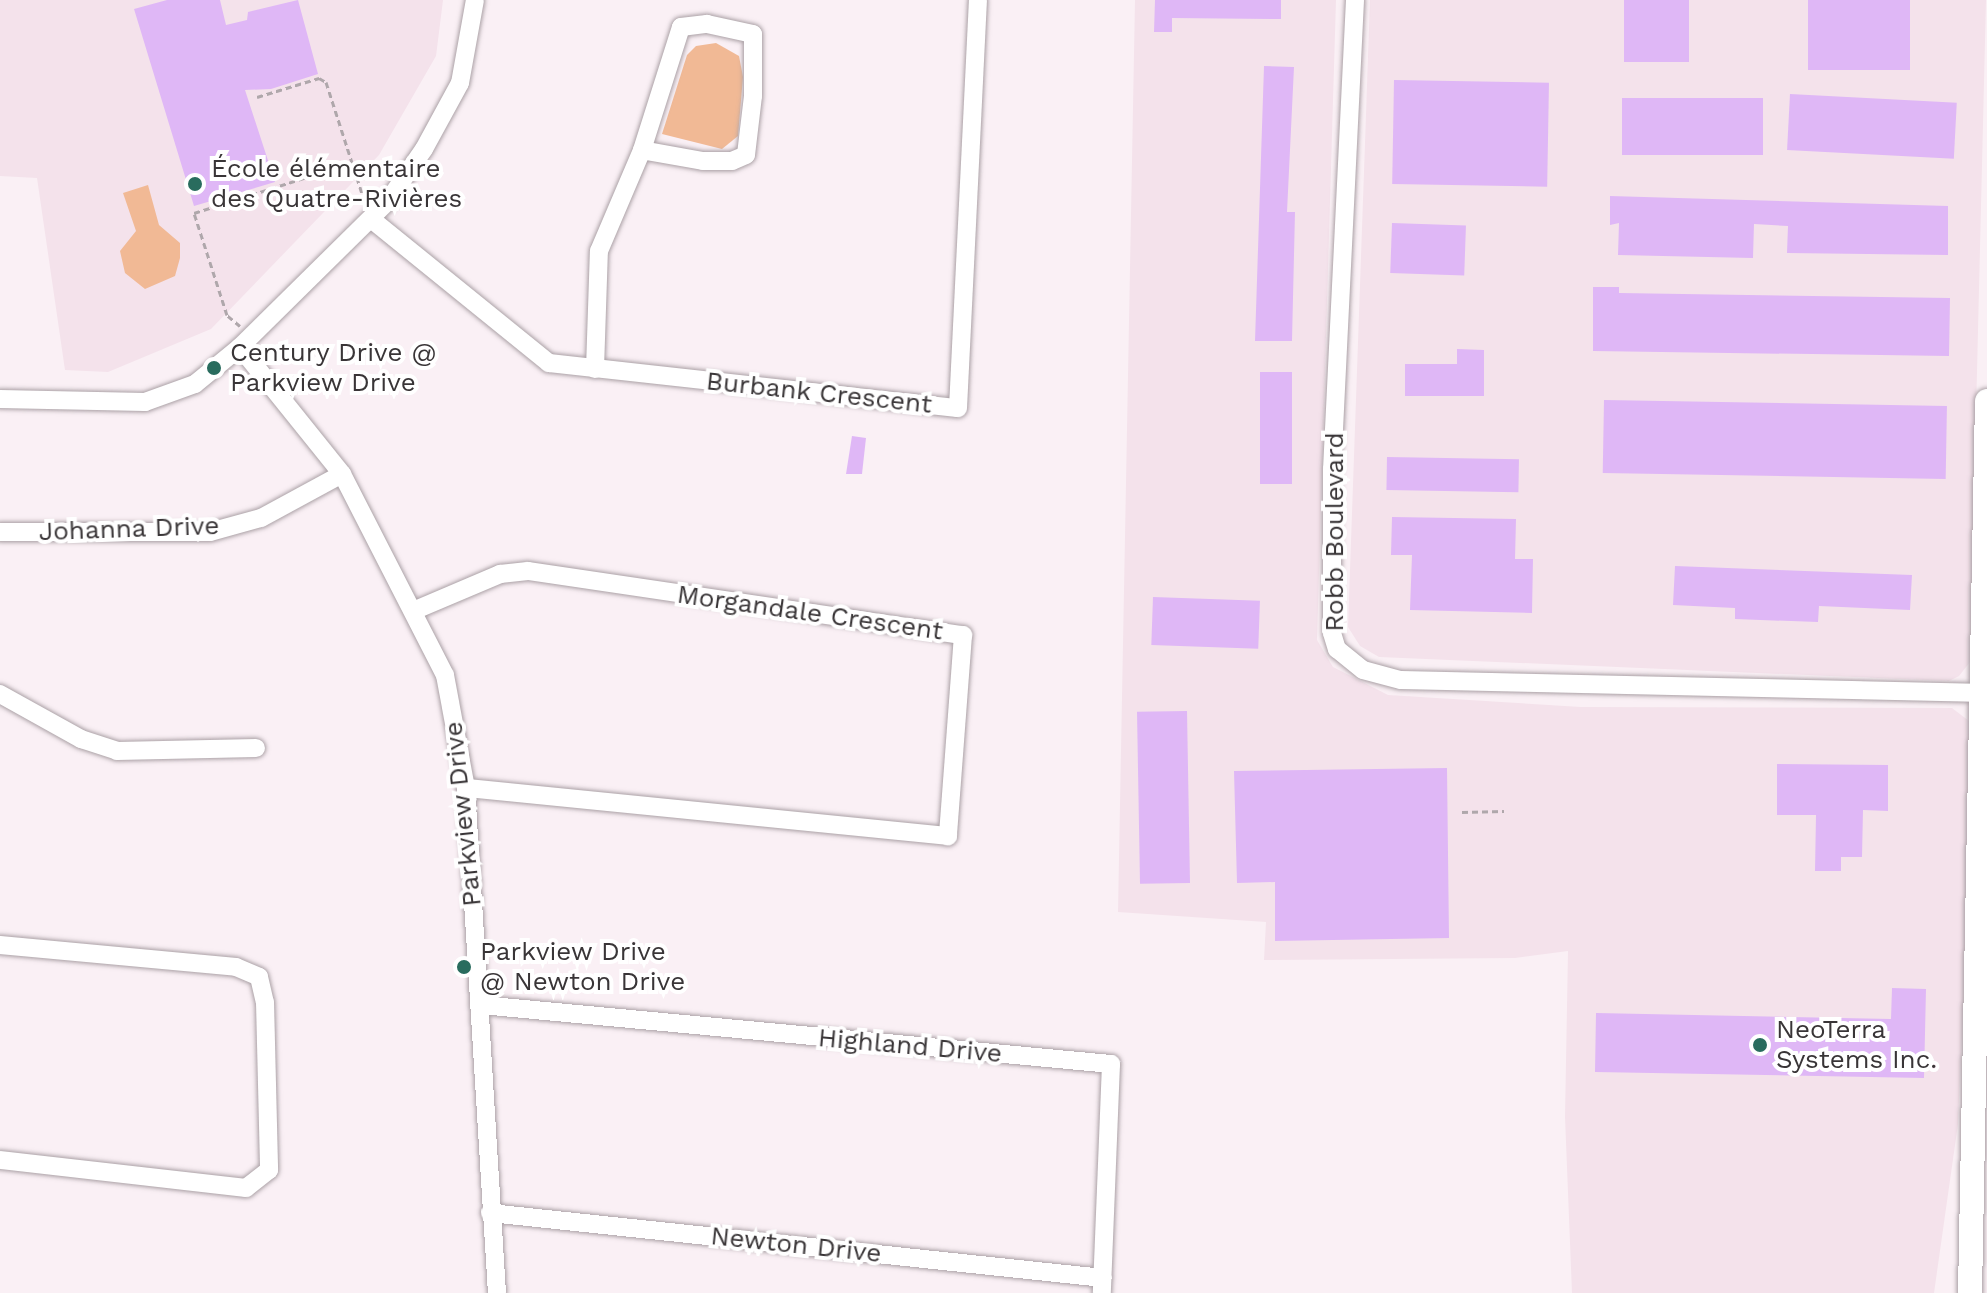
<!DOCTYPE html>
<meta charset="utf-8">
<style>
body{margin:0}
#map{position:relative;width:1987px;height:1293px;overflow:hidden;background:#faf0f5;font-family:"Work Sans",sans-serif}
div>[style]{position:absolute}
.built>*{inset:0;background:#f4e2eb}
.green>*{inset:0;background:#f1b995}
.building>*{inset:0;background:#dfb7f6;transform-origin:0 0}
.path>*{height:3px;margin-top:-1.5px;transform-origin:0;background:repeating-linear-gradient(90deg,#afa7ab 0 6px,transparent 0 10px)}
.roads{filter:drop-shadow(0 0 2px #aba1a6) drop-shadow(0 0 2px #aba1a6)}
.minor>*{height:18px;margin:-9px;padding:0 9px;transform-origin:9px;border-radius:9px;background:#fff}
.tertiary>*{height:24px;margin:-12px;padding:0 12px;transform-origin:12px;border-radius:12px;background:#fff}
.dots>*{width:22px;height:22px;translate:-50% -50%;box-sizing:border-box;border:4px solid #fff;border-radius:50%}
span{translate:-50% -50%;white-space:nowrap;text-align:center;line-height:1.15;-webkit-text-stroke:8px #fff;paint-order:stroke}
.poi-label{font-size:26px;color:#393537}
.left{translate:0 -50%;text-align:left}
.street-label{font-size:26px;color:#393537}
</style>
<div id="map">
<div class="built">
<div style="clip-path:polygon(0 0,443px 0,436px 56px,379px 155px,211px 329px,108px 372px,65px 370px,37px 178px,0 176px)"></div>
<div style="clip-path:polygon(1135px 0,1336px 0,1317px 640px,1333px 667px,1388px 695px,1581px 707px,1952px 708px,1969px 721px,1975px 737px,1958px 1124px,1934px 1293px,1572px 1293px,1565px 1117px,1568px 951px,1515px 958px,1264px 960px,1266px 922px,1118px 912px)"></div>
<div style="clip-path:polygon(1370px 0,1986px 0,1970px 662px,1959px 676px,1949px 681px,1379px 657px,1360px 646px,1348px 627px)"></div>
</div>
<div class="green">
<div style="clip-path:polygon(716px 43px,739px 56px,743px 77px,738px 136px,722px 149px,662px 134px,687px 55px,696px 46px)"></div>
<div style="clip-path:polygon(148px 185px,159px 225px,180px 243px,180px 258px,175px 276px,145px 289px,125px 273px,120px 251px,136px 231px,123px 193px)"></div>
</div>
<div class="building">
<div style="clip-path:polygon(167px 0,220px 0,226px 25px,247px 20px,248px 12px,298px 0,318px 74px,271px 89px,245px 90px,275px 182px,194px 206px,134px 9px)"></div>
<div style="clip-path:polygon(1155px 0,1281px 0,1281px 19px,1172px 18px,1172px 32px,1154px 32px)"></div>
<div style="left:1624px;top:0;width:65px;height:62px"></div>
<div style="left:1808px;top:0;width:102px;height:70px"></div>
<div style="clip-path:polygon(1264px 66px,1294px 67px,1287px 212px,1295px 212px,1292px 341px,1255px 341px)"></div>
<div style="left:1394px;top:80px;width:155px;height:104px;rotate:1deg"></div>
<div style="left:1790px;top:94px;width:167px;height:56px;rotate:3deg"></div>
<div style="left:1622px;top:98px;width:141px;height:57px"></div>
<div style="clip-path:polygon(1610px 196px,1948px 206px,1948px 255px,1787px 253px,1788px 226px,1754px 224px,1753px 258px,1618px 255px,1619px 223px,1610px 225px)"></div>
<div style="left:1392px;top:223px;width:74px;height:50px;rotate:2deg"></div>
<div style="clip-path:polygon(1593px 287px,1619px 287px,1619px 293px,1950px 298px,1949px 356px,1593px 351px)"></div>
<div style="clip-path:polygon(1457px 349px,1484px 350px,1484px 396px,1405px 396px,1405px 364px,1457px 364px)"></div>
<div style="left:1260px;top:372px;width:32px;height:112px"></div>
<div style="left:1604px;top:400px;width:343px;height:73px;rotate:1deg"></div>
<div style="clip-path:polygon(852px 436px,866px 438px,862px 474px,846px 474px)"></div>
<div style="left:1387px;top:457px;width:132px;height:33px;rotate:1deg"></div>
<div style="clip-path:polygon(1392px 517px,1516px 519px,1515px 559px,1533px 559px,1532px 613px,1410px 610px,1412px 555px,1391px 555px)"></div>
<div style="clip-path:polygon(1675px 566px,1912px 575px,1910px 610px,1819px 606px,1818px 622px,1735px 619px,1735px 608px,1673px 605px)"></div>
<div style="left:1153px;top:597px;width:107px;height:48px;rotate:2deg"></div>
<div style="left:1187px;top:711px;width:172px;height:50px;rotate:89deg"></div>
<div style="clip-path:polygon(1777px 764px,1888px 765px,1888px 811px,1863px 810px,1862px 857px,1841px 857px,1841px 871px,1815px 871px,1816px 815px,1777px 815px)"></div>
<div style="clip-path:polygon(1447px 768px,1449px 938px,1275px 941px,1275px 882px,1237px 883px,1234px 771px)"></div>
<div style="clip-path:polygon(1892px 988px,1926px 989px,1924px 1078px,1595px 1072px,1596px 1013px,1891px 1019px)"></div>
</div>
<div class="path">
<div style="left:257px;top:97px;width:65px;rotate:-17deg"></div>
<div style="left:319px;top:78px;width:8px;rotate:30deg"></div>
<div style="left:326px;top:82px;width:124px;rotate:72.1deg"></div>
<div style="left:240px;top:326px;width:17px;rotate:-140deg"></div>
<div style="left:227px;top:315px;width:107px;rotate:-107.9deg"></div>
<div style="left:194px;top:213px;width:165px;rotate:-17.7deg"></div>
<div style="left:1462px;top:812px;width:42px;rotate:-1.4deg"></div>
</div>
<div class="roads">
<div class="minor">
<div style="left:1355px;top:0;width:470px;rotate:92.8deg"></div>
<div style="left:1332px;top:469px;width:164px;rotate:90deg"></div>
<div style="left:1332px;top:633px;width:17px;rotate:73deg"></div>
<div style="left:1337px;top:649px;width:33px;rotate:39deg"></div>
<div style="left:1363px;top:670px;width:39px;rotate:15deg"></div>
<div style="left:1401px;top:680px;width:586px;rotate:1.27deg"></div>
<div style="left:371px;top:219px;width:229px;rotate:39deg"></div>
<div style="left:549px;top:363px;width:411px;rotate:6.3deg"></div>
<div style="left:958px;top:408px;width:408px;rotate:-87.2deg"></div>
<div style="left:240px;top:347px;width:163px;rotate:51.2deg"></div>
<div style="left:342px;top:474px;width:226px;rotate:62.9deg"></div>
<div style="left:445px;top:675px;width:115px;rotate:79.5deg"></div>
<div style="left:466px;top:788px;width:506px;rotate:86.49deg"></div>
<div style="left:595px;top:369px;width:118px;rotate:-88.1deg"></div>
<div style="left:599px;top:251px;width:110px;rotate:-66.9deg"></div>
<div style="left:642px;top:150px;width:129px;rotate:-72.4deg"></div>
<div style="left:681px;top:27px;width:26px;rotate:-7deg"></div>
<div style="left:707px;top:24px;width:47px;rotate:12.3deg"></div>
<div style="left:753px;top:34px;width:62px;rotate:90deg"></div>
<div style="left:753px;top:96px;width:59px;rotate:96.8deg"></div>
<div style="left:746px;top:155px;width:15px;rotate:157deg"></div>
<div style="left:732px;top:161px;width:29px;rotate:180deg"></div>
<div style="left:703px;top:161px;width:62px;rotate:-169.8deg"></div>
<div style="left:0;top:399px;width:145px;rotate:1.2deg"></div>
<div style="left:145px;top:402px;width:53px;rotate:-19.8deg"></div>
<div style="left:195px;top:384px;width:58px;rotate:-39.4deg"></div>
<div style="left:240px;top:347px;width:208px;rotate:-44.6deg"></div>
<div style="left:388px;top:201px;width:63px;rotate:-55.3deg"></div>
<div style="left:424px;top:149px;width:75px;rotate:-61.4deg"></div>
<div style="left:460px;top:83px;width:84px;rotate:-79.8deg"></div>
<div style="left:0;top:532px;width:210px"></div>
<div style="left:210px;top:532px;width:53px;rotate:-15.4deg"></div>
<div style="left:261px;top:518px;width:92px;rotate:-28.5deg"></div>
<div style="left:413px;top:611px;width:95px;rotate:-23deg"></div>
<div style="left:500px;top:574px;width:28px;rotate:-6deg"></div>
<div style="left:528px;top:571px;width:440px;rotate:8.4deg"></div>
<div style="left:963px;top:635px;width:202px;rotate:94.3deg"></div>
<div style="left:948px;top:836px;width:484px;rotate:-174.3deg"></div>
<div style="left:0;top:694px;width:93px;rotate:29.1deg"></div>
<div style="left:81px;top:739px;width:38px;rotate:18deg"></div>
<div style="left:117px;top:751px;width:139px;rotate:-1.2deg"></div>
<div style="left:0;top:945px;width:237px;rotate:5.3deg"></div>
<div style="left:236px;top:967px;width:25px;rotate:23deg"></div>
<div style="left:259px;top:977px;width:26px;rotate:77deg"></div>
<div style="left:265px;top:1002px;width:168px;rotate:88.6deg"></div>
<div style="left:269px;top:1170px;width:29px;rotate:142deg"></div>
<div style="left:246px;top:1188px;width:248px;rotate:-173.5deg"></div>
<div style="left:481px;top:1005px;width:633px;rotate:5.35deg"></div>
<div style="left:1111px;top:1064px;width:229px;rotate:92.3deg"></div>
<div style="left:490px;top:1213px;width:616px;rotate:6.05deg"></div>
</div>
<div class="tertiary">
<div style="left:1970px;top:1293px;width:892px;rotate:-88.91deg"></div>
</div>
</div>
<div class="dots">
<div style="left:195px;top:184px;background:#296c5e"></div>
<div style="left:214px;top:368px;background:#296c5e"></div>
<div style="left:464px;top:967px;background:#296c5e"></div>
<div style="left:1760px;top:1045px;background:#296c5e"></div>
</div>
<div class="poi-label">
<span class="left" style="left:211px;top:184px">École élémentaire<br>des Quatre-Rivières</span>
<span class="left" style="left:230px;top:368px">Century Drive @<br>Parkview Drive</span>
<span class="left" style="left:480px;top:967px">Parkview Drive<br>@ Newton Drive</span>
<span class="left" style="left:1776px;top:1045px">NeoTerra<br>Systems Inc.</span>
</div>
<div class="street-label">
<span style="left:819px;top:393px;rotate:6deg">Burbank Crescent</span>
<span style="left:129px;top:529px;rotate:-2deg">Johanna Drive</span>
<span style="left:1335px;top:532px;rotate:-90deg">Robb Boulevard</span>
<span style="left:810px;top:613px;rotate:8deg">Morgandale Crescent</span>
<span style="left:463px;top:814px;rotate:-96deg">Parkview Drive</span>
<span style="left:910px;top:1046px;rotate:5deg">Highland Drive</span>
<span style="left:796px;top:1245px;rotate:6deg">Newton Drive</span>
</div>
</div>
